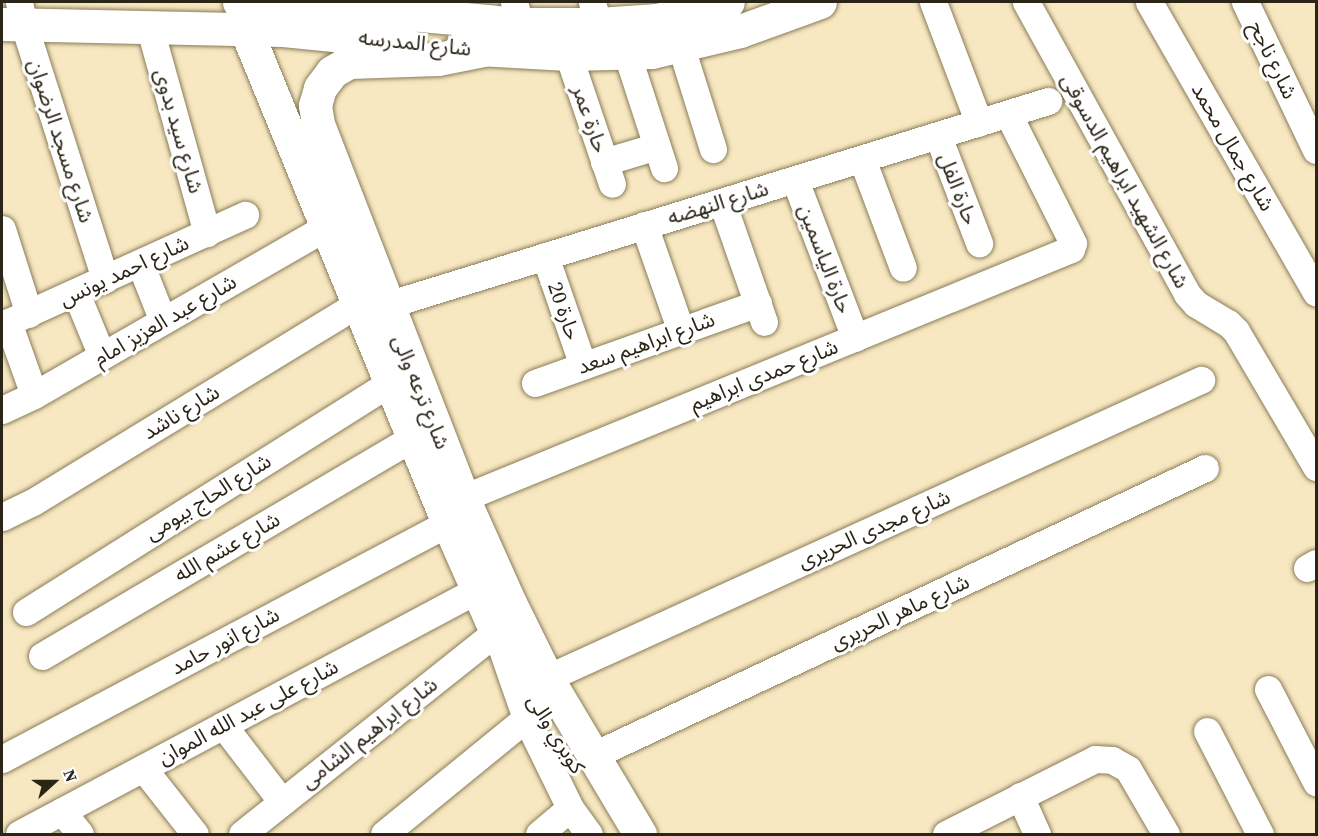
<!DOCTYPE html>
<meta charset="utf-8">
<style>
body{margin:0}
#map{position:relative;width:1318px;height:836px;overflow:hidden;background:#f7e8c1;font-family:"Source Serif 4","Noto Sans Arabic",serif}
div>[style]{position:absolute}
.roads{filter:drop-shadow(0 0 2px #897c58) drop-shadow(0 0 2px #897c58)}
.minor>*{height:27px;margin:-13.5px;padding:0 13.5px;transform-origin:13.5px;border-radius:13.5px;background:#fff}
.major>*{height:33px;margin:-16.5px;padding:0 16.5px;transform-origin:16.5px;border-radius:16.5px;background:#fff}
span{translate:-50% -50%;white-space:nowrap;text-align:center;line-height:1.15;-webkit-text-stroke:6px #fff;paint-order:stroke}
.street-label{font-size:21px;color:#2a2516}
.frame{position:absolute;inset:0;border:3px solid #2a2516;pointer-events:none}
.north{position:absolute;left:24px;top:752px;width:60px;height:60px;-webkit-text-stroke:4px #fff;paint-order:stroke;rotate:69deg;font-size:16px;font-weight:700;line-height:24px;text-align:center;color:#2a2516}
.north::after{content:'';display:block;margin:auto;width:21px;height:27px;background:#2a2516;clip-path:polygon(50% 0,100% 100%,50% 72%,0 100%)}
</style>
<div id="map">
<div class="roads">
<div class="minor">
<div style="left:19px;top:2px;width:24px;rotate:78deg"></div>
<div style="left:24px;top:25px;width:267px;rotate:72.3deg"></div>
<div style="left:514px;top:2px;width:23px;rotate:75deg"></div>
<div style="left:592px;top:2px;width:23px;rotate:75deg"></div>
<div style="left:933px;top:2px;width:129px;rotate:69.2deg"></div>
<div style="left:1026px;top:2px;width:333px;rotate:61.1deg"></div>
<div style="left:1187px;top:294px;width:13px;rotate:48deg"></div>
<div style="left:1196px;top:304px;width:37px;rotate:31deg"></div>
<div style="left:1228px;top:323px;width:11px;rotate:45deg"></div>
<div style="left:1236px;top:331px;width:158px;rotate:59.5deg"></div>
<div style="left:1149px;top:2px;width:335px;rotate:60.1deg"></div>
<div style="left:1245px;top:2px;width:164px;rotate:64.4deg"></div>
<div style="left:150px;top:29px;width:212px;rotate:74.4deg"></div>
<div style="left:681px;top:47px;width:107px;rotate:72.6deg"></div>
<div style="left:568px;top:54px;width:137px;rotate:71.3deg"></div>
<div style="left:627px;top:54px;width:120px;rotate:72deg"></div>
<div style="left:938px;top:136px;width:115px;rotate:69deg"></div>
<div style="left:862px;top:159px;width:116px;rotate:69.4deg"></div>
<div style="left:604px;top:162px;width:55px;rotate:-16.8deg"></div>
<div style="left:795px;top:180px;width:169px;rotate:69.2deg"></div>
<div style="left:722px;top:202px;width:127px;rotate:70.7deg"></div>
<div style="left:644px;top:225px;width:112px;rotate:70.8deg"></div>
<div style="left:2px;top:229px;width:89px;rotate:72.4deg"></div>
<div style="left:545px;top:256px;width:116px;rotate:70.9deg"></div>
<div style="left:140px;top:263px;width:62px;rotate:68.4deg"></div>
<div style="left:76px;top:293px;width:68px;rotate:67.6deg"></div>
<div style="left:387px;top:305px;width:692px;rotate:-17.15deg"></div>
<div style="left:8px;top:322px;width:77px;rotate:70.4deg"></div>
<div style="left:2px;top:325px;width:267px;rotate:-24.4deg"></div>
<div style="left:535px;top:383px;width:237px;rotate:-19.7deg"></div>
<div style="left:2px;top:410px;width:35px;rotate:-25deg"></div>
<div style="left:34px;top:395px;width:337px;rotate:-29.9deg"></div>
<div style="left:463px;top:498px;width:657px;rotate:-22.27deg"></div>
<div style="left:1071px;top:249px;width:6px;rotate:-72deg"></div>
<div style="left:1073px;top:243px;width:144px;rotate:-116.7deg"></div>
<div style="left:2px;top:517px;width:34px;rotate:-26deg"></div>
<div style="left:33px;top:502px;width:381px;rotate:-31.4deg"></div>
<div style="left:1307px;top:568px;width:10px;rotate:-29deg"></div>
<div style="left:26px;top:612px;width:429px;rotate:-32.2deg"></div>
<div style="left:42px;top:656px;width:429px;rotate:-30.5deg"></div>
<div style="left:547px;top:678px;width:719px;rotate:-24.5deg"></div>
<div style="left:1268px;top:689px;width:105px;rotate:62.7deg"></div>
<div style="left:223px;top:725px;width:97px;rotate:52.5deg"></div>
<div style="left:1207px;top:731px;width:116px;rotate:62.8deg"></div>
<div style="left:594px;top:755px;width:675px;rotate:-25.16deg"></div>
<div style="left:2px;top:759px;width:505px;rotate:-27.89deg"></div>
<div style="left:143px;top:768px;width:84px;rotate:51.8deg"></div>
<div style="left:1020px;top:796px;width:42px;rotate:65.9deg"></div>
<div style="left:62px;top:811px;width:29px;rotate:52deg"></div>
<div style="left:19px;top:834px;width:519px;rotate:-28.05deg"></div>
<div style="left:242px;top:834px;width:325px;rotate:-38.5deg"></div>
<div style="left:496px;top:632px;width:91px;rotate:70.8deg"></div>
<div style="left:526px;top:718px;width:100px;rotate:63.9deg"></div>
<div style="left:570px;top:808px;width:32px;rotate:54deg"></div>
<div style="left:384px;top:834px;width:183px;rotate:-39.2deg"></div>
<div style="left:539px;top:834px;width:40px;rotate:-40deg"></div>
<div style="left:946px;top:834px;width:167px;rotate:-26.7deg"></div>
<div style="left:1095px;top:759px;width:17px;rotate:3deg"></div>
<div style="left:1112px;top:760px;width:18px;rotate:29deg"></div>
<div style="left:1128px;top:769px;width:75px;rotate:59.7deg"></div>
</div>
<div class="major">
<div style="left:239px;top:2px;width:39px"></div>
<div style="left:278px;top:2px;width:243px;rotate:5.2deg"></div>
<div style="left:520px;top:24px;width:78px"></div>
<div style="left:598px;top:24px;width:59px;rotate:-3.9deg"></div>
<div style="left:657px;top:20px;width:73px;rotate:-14.2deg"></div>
<div style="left:2px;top:24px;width:281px;rotate:1.2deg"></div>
<div style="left:283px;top:30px;width:122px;rotate:5.7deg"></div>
<div style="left:246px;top:30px;width:533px;rotate:67.72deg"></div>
<div style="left:448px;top:523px;width:119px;rotate:66.2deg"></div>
<div style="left:496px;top:632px;width:87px;rotate:60.5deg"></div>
<div style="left:461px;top:48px;width:107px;rotate:3.2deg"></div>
<div style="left:568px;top:54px;width:84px;rotate:-1.4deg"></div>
<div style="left:652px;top:52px;width:90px;rotate:-13.4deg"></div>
<div style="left:740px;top:31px;width:85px;rotate:-19.9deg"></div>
<div style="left:483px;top:50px;width:46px;rotate:168.7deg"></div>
<div style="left:438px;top:59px;width:89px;rotate:178.1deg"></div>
<div style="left:349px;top:62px;width:20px;rotate:150deg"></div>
<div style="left:332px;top:72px;width:20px;rotate:127deg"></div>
<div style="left:320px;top:88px;width:18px;rotate:106deg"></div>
<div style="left:315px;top:105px;width:19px;rotate:81deg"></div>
<div style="left:318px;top:124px;width:401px;rotate:68.8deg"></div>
<div style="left:463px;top:498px;width:115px;rotate:65.9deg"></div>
<div style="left:510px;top:603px;width:84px;rotate:63.7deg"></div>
<div style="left:547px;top:678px;width:182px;rotate:59.2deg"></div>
</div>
</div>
<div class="street-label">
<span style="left:415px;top:43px;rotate:6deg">شارع المدرسه</span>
<span style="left:1273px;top:60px;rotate:64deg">شارع ناجح</span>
<span style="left:590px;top:119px;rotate:71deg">حارة عمر</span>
<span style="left:179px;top:131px;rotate:74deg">شارع سيد بدوى</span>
<span style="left:61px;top:141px;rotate:72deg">شارع مسجد الرضوان</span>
<span style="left:1233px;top:147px;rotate:60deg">شارع جمال محمد</span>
<span style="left:1125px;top:181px;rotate:61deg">شارع الشهيد ابراهيم الدسوقى</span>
<span style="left:958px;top:189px;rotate:69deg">حارة الفل</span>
<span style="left:718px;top:203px;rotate:-17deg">شارع النهضه</span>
<span style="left:825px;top:259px;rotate:69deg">حارة الياسمين</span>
<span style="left:124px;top:271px;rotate:-25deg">شارع احمد يونس</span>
<span style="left:564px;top:311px;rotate:71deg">حارة 20</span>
<span style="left:165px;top:320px;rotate:-30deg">شارع عبد العزيز امام</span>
<span style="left:646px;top:343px;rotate:-20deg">شارع ابراهيم سعد</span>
<span style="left:764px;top:375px;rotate:-22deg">شارع حمدى ابراهيم</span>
<span style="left:421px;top:392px;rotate:68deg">شارع ترعه والى</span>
<span style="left:181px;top:412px;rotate:-31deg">شارع ناشد</span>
<span style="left:208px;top:497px;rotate:-32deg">شارع الحاج بيومى</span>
<span style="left:874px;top:529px;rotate:-24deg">شارع مجدى الحريرى</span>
<span style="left:227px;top:547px;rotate:-30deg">شارع عشم الله</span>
<span style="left:900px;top:612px;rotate:-25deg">شارع ماهر الحريرى</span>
<span style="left:225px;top:641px;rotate:-28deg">شارع انور حامد</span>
<span style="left:248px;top:712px;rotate:-28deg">شارع على عبد الله الموان</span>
<span style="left:369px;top:733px;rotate:-38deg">شارع ابراهيم الشامى</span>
<span style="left:556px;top:734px;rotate:58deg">كوبري والى</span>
</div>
<div class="frame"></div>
<div class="north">N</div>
</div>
